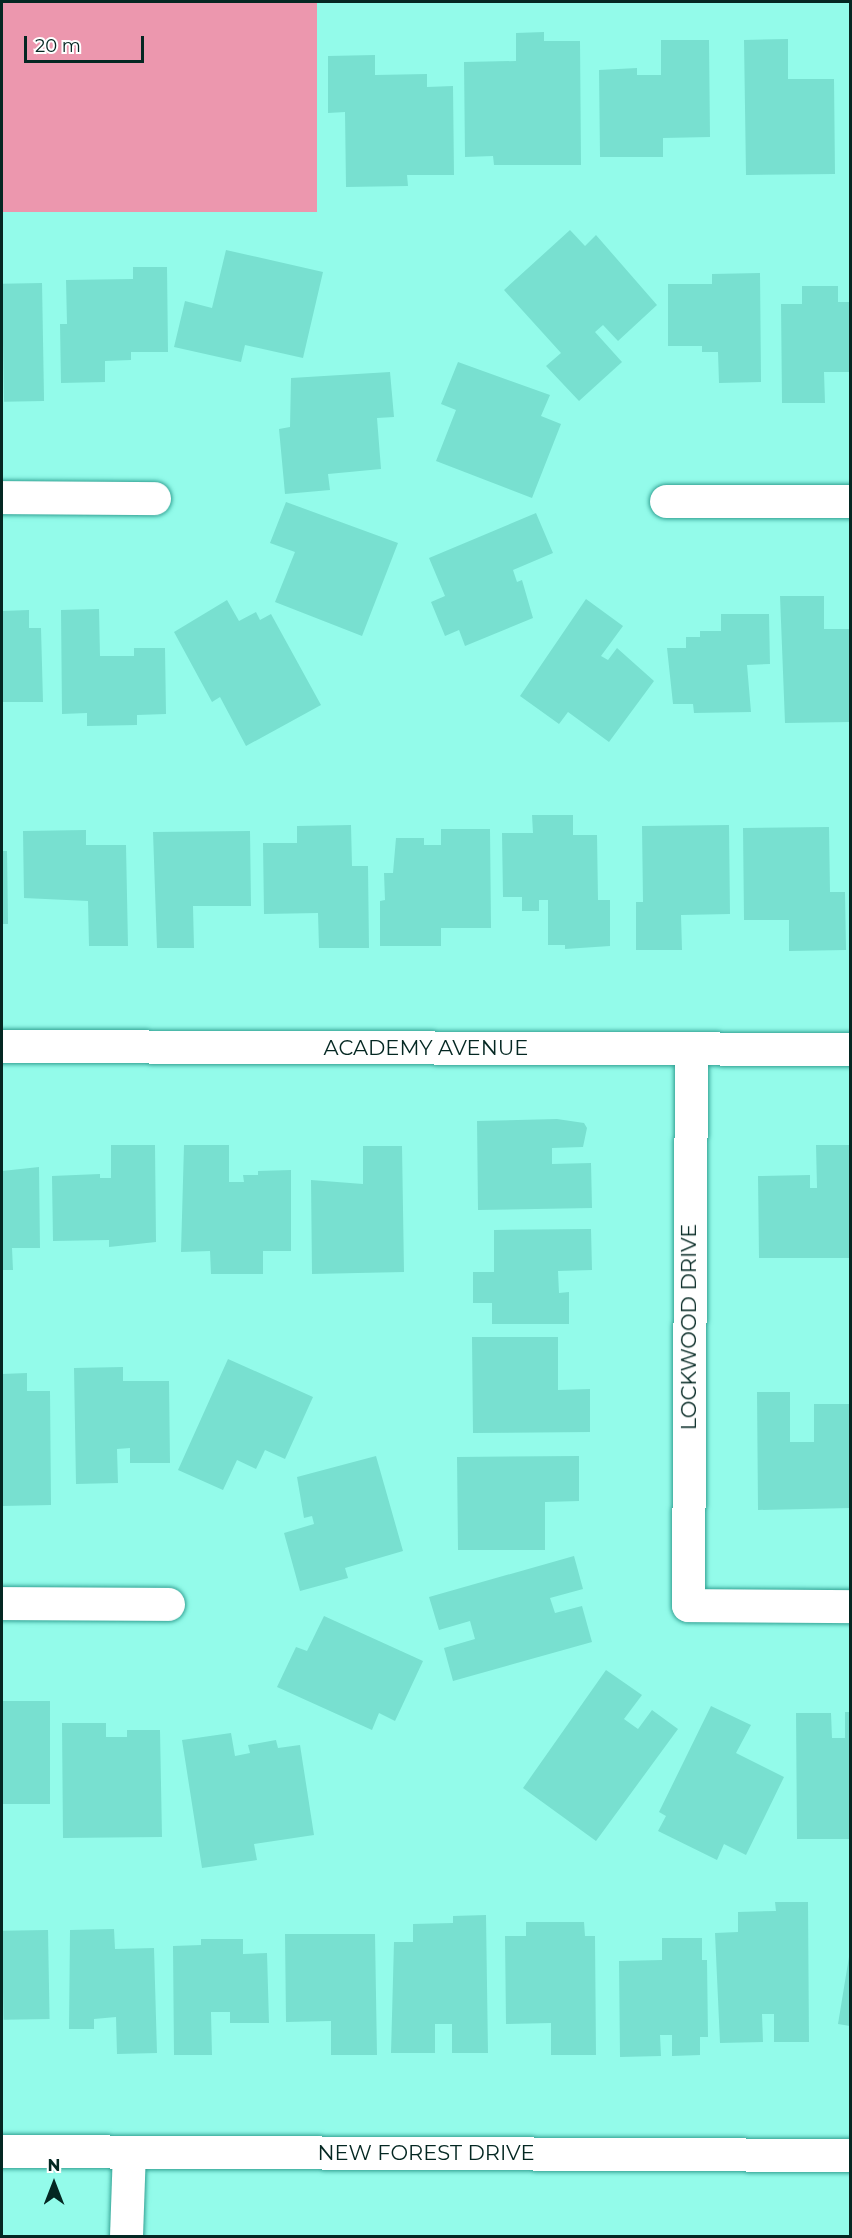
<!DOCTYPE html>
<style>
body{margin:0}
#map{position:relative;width:852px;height:2238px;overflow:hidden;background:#93fbea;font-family:Montserrat,sans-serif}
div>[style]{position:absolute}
.water>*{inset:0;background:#ec97ae;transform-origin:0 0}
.building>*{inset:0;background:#78e0d0;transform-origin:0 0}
.roads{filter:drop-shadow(0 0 2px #33a294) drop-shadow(0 0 2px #33a294)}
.minor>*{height:33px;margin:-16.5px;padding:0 16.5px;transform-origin:16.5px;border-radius:16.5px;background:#fff}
span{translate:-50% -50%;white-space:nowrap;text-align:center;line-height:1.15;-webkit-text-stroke:5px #fff;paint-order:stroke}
.street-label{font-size:21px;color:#042722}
.frame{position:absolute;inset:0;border:3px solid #042722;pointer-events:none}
.north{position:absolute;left:24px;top:2154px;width:60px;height:60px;-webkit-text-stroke:4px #fff;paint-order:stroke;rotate:0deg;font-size:16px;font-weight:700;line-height:24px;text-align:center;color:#042722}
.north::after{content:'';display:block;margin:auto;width:21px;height:27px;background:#042722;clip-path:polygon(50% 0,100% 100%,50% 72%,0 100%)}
.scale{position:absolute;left:24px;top:36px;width:120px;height:27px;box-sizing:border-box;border:3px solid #042722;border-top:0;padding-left:8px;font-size:18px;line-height:21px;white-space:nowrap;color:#042722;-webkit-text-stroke:4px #fff;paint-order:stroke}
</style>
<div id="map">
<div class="water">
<div style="left:2px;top:2px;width:315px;height:210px"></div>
</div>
<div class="building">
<div style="clip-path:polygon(544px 32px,544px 41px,580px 41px,581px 165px,494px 165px,493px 156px,465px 157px,464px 62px,516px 61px,516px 33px)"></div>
<div style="clip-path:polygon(788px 39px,788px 79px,834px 79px,835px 174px,746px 175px,744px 40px)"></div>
<div style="clip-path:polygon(661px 40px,709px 40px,710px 137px,663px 138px,663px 157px,600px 157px,599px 70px,637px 68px,637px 75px,661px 75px)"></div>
<div style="clip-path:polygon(375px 55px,375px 75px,427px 74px,427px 87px,453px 86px,454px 175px,407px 175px,408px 186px,346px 187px,345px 112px,328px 113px,328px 56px)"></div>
<div style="clip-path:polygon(570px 230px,585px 246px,596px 235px,657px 305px,618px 341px,603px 325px,595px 332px,622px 362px,579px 401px,546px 366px,561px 353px,504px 290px)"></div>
<div style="clip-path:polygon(226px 250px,323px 272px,303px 358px,245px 345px,241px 362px,174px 347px,185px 301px,212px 308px)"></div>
<div style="clip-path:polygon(133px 267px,167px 267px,168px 352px,131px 352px,131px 360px,105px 361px,105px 382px,61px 383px,60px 324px,67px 324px,66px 280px,133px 279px)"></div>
<div style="clip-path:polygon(760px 273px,761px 382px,719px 383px,718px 352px,702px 352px,702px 346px,668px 346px,668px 284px,712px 284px,712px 274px)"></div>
<div style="left:42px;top:283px;width:118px;height:40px;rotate:89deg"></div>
<div style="clip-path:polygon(802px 286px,838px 286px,838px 302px,850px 302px,850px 372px,824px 372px,825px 403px,782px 403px,781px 304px,802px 304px)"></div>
<div style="clip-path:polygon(458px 362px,550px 395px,541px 416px,561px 424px,532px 498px,436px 461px,456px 410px,441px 404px)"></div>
<div style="clip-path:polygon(390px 372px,394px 417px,377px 418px,381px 469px,328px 474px,330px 490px,285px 494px,279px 429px,290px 427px,291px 378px)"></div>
<div style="clip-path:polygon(286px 502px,398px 543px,362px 636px,275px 602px,295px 552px,270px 543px)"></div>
<div style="clip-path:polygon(536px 513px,553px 553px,513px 570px,517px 582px,522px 580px,533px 618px,465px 646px,459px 630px,445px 636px,431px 602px,445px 596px,429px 558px)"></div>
<div style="clip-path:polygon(780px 596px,824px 596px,824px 629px,850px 629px,850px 722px,785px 723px)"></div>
<div style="clip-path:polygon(586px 599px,623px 626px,601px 656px,608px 660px,617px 648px,654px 681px,609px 742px,568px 712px,559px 724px,520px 696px)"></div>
<div style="clip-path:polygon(227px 600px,239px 621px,256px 612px,260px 620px,271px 614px,321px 705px,246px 746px,220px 697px,212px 702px,174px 632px)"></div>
<div style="clip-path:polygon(99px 609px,100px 656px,134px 656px,134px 648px,165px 648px,166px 714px,137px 715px,137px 725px,87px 726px,87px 713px,62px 714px,61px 610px)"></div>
<div style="clip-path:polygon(29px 610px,29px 628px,41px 628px,43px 702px,2px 702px,2px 611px)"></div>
<div style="clip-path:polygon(721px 614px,769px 614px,770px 664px,747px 665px,751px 712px,694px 713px,693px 704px,673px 704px,667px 648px,686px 648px,686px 637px,700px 637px,700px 631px,721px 631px)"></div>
<div style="clip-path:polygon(532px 815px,573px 815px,573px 835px,597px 835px,598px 900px,610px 900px,610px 946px,565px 949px,565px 945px,548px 945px,548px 900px,539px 900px,539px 911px,522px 911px,522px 897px,503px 897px,502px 833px,533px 833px)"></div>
<div style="clip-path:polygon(351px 825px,352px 866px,368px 866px,369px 948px,319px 948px,318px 913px,264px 914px,263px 843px,297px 843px,297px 826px)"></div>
<div style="clip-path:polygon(729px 825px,730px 914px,681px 915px,682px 950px,636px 950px,636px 902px,643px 902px,642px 826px)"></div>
<div style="clip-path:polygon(829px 827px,830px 892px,845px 892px,846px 950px,789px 951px,789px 920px,744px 920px,743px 828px)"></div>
<div style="clip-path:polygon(441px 829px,490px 829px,491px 928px,441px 928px,441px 946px,380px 946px,380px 901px,385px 900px,384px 873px,393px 873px,396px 838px,424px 838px,424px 845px,441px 845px)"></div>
<div style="clip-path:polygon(86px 830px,86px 845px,126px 845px,128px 946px,89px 946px,88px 901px,24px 898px,23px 831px)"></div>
<div style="clip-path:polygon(250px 831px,251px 906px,193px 906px,194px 948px,157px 948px,153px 832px)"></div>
<div style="clip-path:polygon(2px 851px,7px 851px,8px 924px,2px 924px)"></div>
<div style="clip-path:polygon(557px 1119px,584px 1123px,587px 1128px,583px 1147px,552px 1148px,552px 1164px,591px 1163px,592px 1208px,478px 1210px,477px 1121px)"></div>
<div style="clip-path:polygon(111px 1145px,155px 1145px,156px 1242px,109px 1247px,109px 1240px,53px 1241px,52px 1176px,100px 1174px,100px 1178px,111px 1178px)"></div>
<div style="clip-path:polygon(184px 1145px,229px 1145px,229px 1182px,244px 1182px,243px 1175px,258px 1175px,258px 1171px,291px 1170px,291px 1251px,263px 1251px,263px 1274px,211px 1274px,210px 1251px,181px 1252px)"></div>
<div style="clip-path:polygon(816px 1145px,850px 1145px,850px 1258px,759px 1258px,758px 1176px,810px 1175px,810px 1188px,817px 1188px)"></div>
<div style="clip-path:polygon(363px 1146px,402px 1146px,404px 1272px,312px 1274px,311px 1180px,363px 1184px)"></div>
<div style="clip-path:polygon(39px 1167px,40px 1248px,12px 1248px,13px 1270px,2px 1270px,2px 1171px)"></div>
<div style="clip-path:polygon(591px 1229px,592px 1270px,558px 1271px,559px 1293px,569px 1292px,569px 1324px,492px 1324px,492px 1303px,473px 1303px,473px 1272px,494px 1272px,494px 1230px)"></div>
<div style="clip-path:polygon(472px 1337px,558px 1337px,558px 1390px,590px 1389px,590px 1432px,473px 1433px)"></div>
<div style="clip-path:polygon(228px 1359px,313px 1397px,285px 1459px,265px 1450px,256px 1469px,237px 1460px,223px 1490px,178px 1470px)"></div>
<div style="clip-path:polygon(123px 1367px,123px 1381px,169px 1381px,170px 1463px,130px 1463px,130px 1448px,117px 1449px,118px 1483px,76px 1484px,74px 1368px)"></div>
<div style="clip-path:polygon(27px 1373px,27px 1391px,50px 1391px,51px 1505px,2px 1506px,2px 1374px)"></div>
<div style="clip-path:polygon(757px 1392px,790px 1392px,790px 1442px,814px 1442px,814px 1404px,850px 1404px,850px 1508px,758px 1510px)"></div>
<div style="clip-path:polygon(376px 1456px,403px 1551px,345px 1568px,348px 1578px,300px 1591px,284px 1533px,314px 1524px,312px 1516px,304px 1518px,297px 1477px)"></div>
<div style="clip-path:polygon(579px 1456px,579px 1501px,545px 1502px,545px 1550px,458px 1550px,457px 1457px)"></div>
<div style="clip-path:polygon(574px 1556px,583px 1589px,550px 1598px,555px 1613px,582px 1606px,592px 1642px,453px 1681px,444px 1648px,475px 1639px,470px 1621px,439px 1630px,429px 1597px)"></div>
<div style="clip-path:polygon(324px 1616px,423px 1661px,395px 1721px,379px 1713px,372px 1730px,277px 1687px,296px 1647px,307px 1651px)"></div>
<div style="clip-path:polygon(606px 1670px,642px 1695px,624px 1719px,638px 1729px,652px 1710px,678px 1729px,596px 1841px,523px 1788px)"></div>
<div style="left:3px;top:1701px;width:47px;height:103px"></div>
<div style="clip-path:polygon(711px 1706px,751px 1725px,736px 1753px,784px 1777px,746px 1855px,724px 1844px,717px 1860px,658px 1831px,666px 1816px,659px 1812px)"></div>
<div style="clip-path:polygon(845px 1712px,850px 1712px,850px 1839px,797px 1839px,796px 1713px,831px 1713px,832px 1738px,845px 1738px)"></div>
<div style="clip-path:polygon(62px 1723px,106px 1723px,106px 1737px,127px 1737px,127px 1730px,160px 1730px,162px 1837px,63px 1838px)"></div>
<div style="clip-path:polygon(231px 1733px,235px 1756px,250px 1753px,248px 1745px,276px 1740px,278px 1748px,300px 1745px,314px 1835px,254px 1844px,257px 1860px,202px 1868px,182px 1740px)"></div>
<div style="clip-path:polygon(775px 1902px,808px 1902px,809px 2042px,774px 2042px,774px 2014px,762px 2014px,763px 2042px,720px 2043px,715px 1933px,738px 1932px,738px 1912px,776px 1911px)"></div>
<div style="clip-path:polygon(486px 1915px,488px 2053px,452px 2053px,452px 2024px,435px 2024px,435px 2053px,391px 2053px,394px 1942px,413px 1942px,413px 1924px,453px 1923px,453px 1916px)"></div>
<div style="clip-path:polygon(526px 1922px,584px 1922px,585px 1936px,595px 1936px,596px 2055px,551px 2055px,551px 2023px,506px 2024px,505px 1936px,526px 1936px)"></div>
<div style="clip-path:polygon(114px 1929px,115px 1949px,154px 1948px,157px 2053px,117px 2054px,116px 2017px,94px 2019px,94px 2029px,69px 2029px,70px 1930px)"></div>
<div style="left:48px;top:1930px;width:89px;height:46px;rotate:89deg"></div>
<div style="clip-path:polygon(285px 1934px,375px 1934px,377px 2055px,331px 2055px,331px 2021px,286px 2022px)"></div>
<div style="clip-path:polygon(662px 1938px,702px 1938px,702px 1960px,707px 1960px,708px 2037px,700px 2037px,700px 2055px,672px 2056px,672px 2035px,660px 2035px,661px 2056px,620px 2057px,619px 1961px,662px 1960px)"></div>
<div style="clip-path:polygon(201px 1939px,243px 1939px,243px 1954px,267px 1953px,269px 2023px,230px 2023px,230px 2012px,211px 2012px,212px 2055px,174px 2055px,173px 1946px,201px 1945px)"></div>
<div style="clip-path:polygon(849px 1957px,850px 1957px,850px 2026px,838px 2024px)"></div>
</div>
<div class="roads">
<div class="minor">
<div style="left:2px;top:497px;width:152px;rotate:0.4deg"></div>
<div style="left:666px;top:501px;width:184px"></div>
<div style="left:2px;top:1046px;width:848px;rotate:0.2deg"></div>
<div style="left:691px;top:1049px;width:556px;rotate:90.31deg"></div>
<div style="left:688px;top:1605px;width:162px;rotate:0.4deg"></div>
<div style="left:2px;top:1603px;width:166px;rotate:0.3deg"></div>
<div style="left:2px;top:2151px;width:848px;rotate:0.27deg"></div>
<div style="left:126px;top:2236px;width:84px;rotate:-88deg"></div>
</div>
</div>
<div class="street-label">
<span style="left:426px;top:1048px">ACADEMY AVENUE</span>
<span style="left:689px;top:1327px;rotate:-90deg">LOCKWOOD DRIVE</span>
<span style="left:426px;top:2153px">NEW FOREST DRIVE</span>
</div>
<div class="frame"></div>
<div class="north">N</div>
<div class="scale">20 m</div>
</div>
